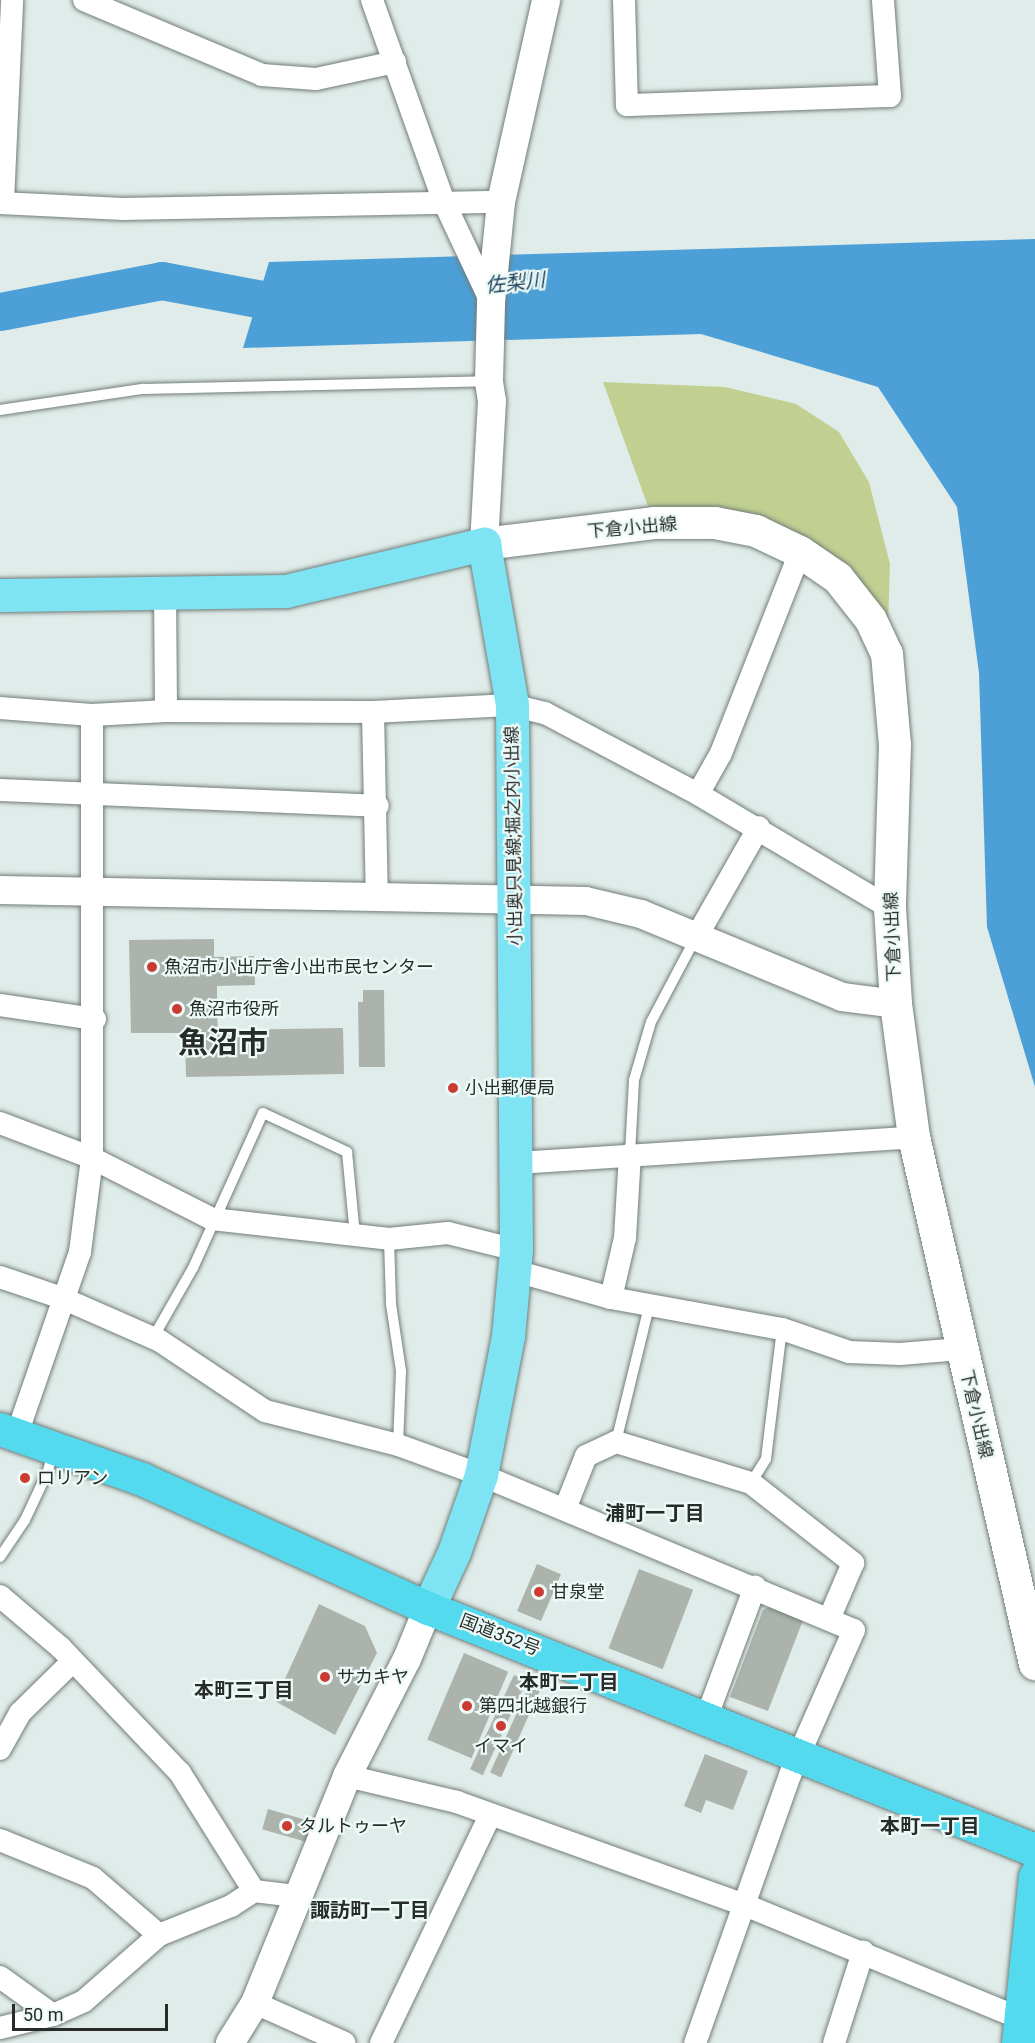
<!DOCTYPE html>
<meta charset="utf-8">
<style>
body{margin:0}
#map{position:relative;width:1035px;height:2043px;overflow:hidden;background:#e0ece9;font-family:Roboto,"Noto Sans JP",sans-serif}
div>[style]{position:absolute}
.green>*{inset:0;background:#c1d091}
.water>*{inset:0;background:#4da0d7}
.river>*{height:38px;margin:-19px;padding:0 19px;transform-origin:19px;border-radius:19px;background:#4da0d7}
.building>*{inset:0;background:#abb3ac;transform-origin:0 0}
.roads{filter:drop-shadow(0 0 2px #727d7a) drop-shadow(0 0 2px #727d7a)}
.service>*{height:10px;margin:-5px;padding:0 5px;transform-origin:5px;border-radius:5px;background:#fff}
.minor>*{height:22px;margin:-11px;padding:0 11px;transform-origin:11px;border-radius:11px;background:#fff}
.tertiary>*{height:28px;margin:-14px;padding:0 14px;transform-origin:14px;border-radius:14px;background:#fff}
.secondary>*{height:32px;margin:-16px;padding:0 16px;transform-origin:16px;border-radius:16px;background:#fff}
.primary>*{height:33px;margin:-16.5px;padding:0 16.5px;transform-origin:16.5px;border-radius:16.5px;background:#7ee3f2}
.trunk>*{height:33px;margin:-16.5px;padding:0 16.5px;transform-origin:16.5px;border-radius:16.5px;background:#53daee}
.dots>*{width:16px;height:16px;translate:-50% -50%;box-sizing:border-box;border:3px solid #edfaf7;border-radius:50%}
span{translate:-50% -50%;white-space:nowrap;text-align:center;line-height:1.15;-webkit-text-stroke:4.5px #edfaf7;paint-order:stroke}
.street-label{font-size:18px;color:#272c2b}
.poi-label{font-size:18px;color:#272c2b}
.left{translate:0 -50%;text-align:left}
.water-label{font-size:20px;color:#1f425a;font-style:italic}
.neighbourhood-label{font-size:20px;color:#272c2b;font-weight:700}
.town-label{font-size:30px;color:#272c2b;font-weight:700}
.scale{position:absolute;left:12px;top:2004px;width:156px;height:27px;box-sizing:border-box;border:3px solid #272c2b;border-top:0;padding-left:8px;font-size:18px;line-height:21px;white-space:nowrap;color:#272c2b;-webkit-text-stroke:4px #edfaf7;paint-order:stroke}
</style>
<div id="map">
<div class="green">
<div style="clip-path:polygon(603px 382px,725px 387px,796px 404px,839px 432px,869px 482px,890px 564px,887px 654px,800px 552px,654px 523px)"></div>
</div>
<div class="water">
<div style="clip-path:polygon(1035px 239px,1035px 1087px,987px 927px,979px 673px,957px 507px,878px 387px,701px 334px,243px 348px,269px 262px)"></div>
</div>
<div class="river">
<div style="left:0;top:312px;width:165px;rotate:-10.8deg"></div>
<div style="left:162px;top:281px;width:118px;rotate:10.7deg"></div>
<div style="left:278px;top:303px;width:30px;rotate:2deg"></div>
</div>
<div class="building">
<div style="clip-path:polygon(214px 939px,214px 957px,254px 956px,255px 985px,217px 986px,217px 1003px,223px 1002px,223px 1015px,217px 1015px,218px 1030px,343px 1028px,344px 1074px,186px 1077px,185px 1033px,131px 1033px,129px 940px)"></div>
<div style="clip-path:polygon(363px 990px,384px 990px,385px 1067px,359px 1067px,358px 1002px,363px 1002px)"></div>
<div style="left:537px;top:1564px;width:26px;height:51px;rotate:23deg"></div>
<div style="left:639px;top:1569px;width:58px;height:85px;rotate:21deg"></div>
<div style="clip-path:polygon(319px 1604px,365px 1626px,377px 1653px,335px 1735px,275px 1701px)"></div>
<div style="clip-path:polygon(775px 1604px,805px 1615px,768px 1711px,730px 1697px,763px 1610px)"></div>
<div style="left:464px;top:1653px;width:48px;height:94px;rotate:23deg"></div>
<div style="left:514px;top:1675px;width:14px;height:104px;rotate:25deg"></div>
<div style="left:530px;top:1683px;width:12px;height:98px;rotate:24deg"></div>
<div style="clip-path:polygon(705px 1754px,748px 1771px,733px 1810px,706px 1800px,701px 1813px,684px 1806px)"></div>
<div style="left:268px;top:1809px;width:47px;height:21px;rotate:16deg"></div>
</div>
<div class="roads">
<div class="service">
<div style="left:0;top:410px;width:145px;rotate:-8.4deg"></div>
<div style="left:143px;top:389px;width:344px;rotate:-1.3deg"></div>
<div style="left:630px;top:1154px;width:74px;rotate:-86.9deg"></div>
<div style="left:634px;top:1080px;width:60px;rotate:-73.7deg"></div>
<div style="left:651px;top:1022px;width:94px;rotate:-62.1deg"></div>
<div style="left:389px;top:1239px;width:65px;rotate:88.2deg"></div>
<div style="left:391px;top:1304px;width:68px;rotate:81.5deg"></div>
<div style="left:401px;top:1371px;width:74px;rotate:92.3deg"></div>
<div style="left:153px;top:1338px;width:81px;rotate:-60.3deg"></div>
<div style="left:193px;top:1268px;width:170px;rotate:-65.7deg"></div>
<div style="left:263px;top:1113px;width:93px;rotate:24.9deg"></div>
<div style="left:347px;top:1152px;width:83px;rotate:84.5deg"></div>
<div style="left:616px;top:1442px;width:144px;rotate:-76.3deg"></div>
<div style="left:751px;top:1483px;width:28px;rotate:-58deg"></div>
<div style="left:766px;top:1459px;width:131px;rotate:-83deg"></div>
<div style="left:0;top:1557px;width:45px;rotate:-56deg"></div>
<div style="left:25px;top:1520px;width:54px;rotate:-64.9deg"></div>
<div style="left:48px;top:1471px;width:21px;rotate:-76deg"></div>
</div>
<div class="minor">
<div style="left:84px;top:0;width:193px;rotate:22.8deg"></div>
<div style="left:262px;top:75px;width:54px;rotate:4.2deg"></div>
<div style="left:316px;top:79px;width:81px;rotate:-12.1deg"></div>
<div style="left:372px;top:0;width:214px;rotate:70.4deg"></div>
<div style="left:444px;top:202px;width:110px;rotate:64.8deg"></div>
<div style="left:624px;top:0;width:105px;rotate:88.4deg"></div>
<div style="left:627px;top:105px;width:263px;rotate:-2deg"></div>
<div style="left:890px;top:96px;width:96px;rotate:-94.2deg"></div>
<div style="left:3px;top:202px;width:202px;rotate:-87.4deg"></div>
<div style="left:0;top:203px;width:123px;rotate:2.8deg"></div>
<div style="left:123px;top:209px;width:378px;rotate:-1.1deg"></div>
<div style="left:165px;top:592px;width:119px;rotate:89.5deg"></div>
<div style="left:0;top:708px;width:92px;rotate:4.4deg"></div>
<div style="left:92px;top:715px;width:74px;rotate:-3.1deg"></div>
<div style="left:166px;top:711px;width:207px;rotate:0.3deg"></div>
<div style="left:373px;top:712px;width:139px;rotate:-2.9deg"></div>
<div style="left:512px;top:705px;width:34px;rotate:14deg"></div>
<div style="left:545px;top:713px;width:173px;rotate:27.9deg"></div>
<div style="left:698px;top:794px;width:223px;rotate:30.7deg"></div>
<div style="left:373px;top:712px;width:186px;rotate:88.8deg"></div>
<div style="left:0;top:790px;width:378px;rotate:2.4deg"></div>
<div style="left:698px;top:794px;width:47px;rotate:-60.7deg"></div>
<div style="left:721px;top:753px;width:216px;rotate:-68.5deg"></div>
<div style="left:697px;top:936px;width:125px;rotate:-60.4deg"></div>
<div style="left:0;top:1005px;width:96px;rotate:8.4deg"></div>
<div style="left:0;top:1123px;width:98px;rotate:20.8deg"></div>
<div style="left:92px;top:1158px;width:135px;rotate:26.9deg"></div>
<div style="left:212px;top:1219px;width:178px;rotate:6.4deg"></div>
<div style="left:389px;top:1239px;width:59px;rotate:-5.8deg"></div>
<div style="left:448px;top:1233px;width:70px;rotate:14deg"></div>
<div style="left:517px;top:1163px;width:398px;rotate:-3.7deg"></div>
<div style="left:512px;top:1270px;width:103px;rotate:15.8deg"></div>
<div style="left:611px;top:1298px;width:174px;rotate:10.3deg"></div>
<div style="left:782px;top:1329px;width:71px;rotate:18.9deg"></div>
<div style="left:849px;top:1352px;width:51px;rotate:2.2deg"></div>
<div style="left:900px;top:1354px;width:61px;rotate:-4.7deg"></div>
<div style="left:0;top:1277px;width:65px;rotate:18.7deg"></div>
<div style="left:62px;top:1298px;width:107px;rotate:23.7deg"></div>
<div style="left:160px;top:1341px;width:126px;rotate:33.7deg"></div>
<div style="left:265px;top:1411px;width:137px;rotate:14.3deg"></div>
<div style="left:398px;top:1445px;width:88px;rotate:19.9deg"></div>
<div style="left:481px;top:1475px;width:404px;rotate:22.6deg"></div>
<div style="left:854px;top:1630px;width:158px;rotate:113.8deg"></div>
<div style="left:790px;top:1775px;width:284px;rotate:109.5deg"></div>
<div style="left:611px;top:1298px;width:62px;rotate:-76.9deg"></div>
<div style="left:625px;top:1238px;width:84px;rotate:-86.6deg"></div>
<div style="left:17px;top:1434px;width:193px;rotate:-70.9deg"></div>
<div style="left:80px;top:1252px;width:95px;rotate:-82.7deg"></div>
<div style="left:92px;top:1158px;width:443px;rotate:-90deg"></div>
<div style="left:565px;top:1509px;width:57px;rotate:-68.4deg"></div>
<div style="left:586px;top:1456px;width:33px;rotate:-25deg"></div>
<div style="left:616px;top:1442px;width:141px;rotate:16.9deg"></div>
<div style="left:751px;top:1483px;width:130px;rotate:38.1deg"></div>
<div style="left:853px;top:1563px;width:59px;rotate:113.1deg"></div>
<div style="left:0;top:1596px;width:80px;rotate:40.4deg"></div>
<div style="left:61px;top:1648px;width:173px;rotate:46.4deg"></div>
<div style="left:180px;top:1773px;width:139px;rotate:57.9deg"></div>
<div style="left:707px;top:1716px;width:138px;rotate:-69.6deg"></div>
<div style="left:0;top:1749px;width:41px;rotate:-60.9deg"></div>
<div style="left:20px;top:1713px;width:74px;rotate:-44.5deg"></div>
<div style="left:347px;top:1776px;width:113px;rotate:13.3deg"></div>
<div style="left:457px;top:1802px;width:306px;rotate:19.7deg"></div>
<div style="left:745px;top:1905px;width:299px;rotate:22.4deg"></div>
<div style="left:0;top:1840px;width:100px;rotate:22.2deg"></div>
<div style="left:93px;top:1878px;width:87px;rotate:40.8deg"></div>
<div style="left:0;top:1977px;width:65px;rotate:35.6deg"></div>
<div style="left:255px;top:2003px;width:98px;rotate:24deg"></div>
<div style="left:0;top:2028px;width:55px;rotate:-13.8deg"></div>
<div style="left:53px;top:2015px;width:34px;rotate:-24deg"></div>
<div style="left:84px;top:2001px;width:100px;rotate:-41.3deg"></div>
<div style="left:159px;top:1935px;width:78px;rotate:-21.9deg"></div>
<div style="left:231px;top:1906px;width:27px;rotate:-33deg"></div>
<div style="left:254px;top:1891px;width:42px;rotate:6.8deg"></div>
<div style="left:381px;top:2043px;width:252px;rotate:-64.4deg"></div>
<div style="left:834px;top:2043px;width:96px;rotate:-72.3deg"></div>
</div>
<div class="tertiary">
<div style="left:484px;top:544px;width:143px;rotate:-86.8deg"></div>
<div style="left:492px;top:401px;width:20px;rotate:-99deg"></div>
<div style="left:489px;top:381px;width:79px;rotate:-88.5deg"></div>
<div style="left:491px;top:302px;width:100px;rotate:-84.3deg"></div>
<div style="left:501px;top:202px;width:207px;rotate:-77.4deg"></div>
<div style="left:0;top:890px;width:586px;rotate:1.08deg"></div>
<div style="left:586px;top:901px;width:57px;rotate:13.3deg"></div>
<div style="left:641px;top:914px;width:217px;rotate:22.4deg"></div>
<div style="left:842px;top:997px;width:54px;rotate:7.4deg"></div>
<div style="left:230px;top:2043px;width:47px;rotate:-58deg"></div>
<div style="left:255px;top:2003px;width:245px;rotate:-67.9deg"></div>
<div style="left:347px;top:1776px;width:131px;rotate:-62.9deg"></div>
<div style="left:407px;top:1659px;width:55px;rotate:-67.6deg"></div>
</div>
<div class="secondary">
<div style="left:484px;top:544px;width:171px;rotate:-7deg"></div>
<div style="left:654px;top:523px;width:61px"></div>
<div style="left:715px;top:523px;width:42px;rotate:11deg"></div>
<div style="left:756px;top:531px;width:49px;rotate:25.5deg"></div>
<div style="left:800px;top:552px;width:46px;rotate:34.4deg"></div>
<div style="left:838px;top:578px;width:53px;rotate:51.8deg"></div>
<div style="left:871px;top:620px;width:38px;rotate:65deg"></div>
<div style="left:887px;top:654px;width:91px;rotate:85deg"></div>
<div style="left:895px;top:745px;width:163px;rotate:91.8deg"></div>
<div style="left:890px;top:908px;width:96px;rotate:86.4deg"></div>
<div style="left:896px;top:1004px;width:134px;rotate:82.3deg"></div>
<div style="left:914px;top:1137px;width:541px;rotate:77.07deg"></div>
</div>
<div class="primary">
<div style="left:0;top:595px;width:286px;rotate:-0.8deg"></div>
<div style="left:286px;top:591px;width:204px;rotate:-13.4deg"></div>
<div style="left:484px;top:544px;width:163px;rotate:80.1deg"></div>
<div style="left:512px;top:705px;width:545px;rotate:89.58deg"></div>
<div style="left:516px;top:1250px;width:86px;rotate:95.3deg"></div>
<div style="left:508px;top:1336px;width:142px;rotate:101deg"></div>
<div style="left:481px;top:1475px;width:82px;rotate:109.3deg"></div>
<div style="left:454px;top:1552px;width:62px;rotate:114.9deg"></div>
</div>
<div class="trunk">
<div style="left:0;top:1429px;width:151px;rotate:19.4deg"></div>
<div style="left:142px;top:1479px;width:314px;rotate:24.3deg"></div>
<div style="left:428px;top:1608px;width:653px;rotate:21.74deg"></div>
<div style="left:1018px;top:2043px;width:168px;rotate:-84.2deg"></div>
</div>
</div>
<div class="dots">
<div style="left:152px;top:967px;background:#c93b33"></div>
<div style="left:177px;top:1009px;background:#c93b33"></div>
<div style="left:453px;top:1088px;background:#c93b33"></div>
<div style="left:25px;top:1478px;background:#c93b33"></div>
<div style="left:539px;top:1592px;background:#c93b33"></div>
<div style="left:325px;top:1677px;background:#c93b33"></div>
<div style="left:467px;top:1706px;background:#c93b33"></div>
<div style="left:501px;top:1726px;background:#c93b33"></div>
<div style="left:287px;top:1826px;background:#c93b33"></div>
</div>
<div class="street-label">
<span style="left:632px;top:528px;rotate:-5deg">下倉小出線</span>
<span style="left:514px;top:836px;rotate:-91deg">小出奥只見線;堀之内小出線</span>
<span style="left:893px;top:937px;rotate:-92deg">下倉小出線</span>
<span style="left:976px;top:1414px;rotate:77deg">下倉小出線</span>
<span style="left:500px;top:1635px;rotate:21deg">国道352号</span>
</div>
<div class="poi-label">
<span class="left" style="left:164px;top:967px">魚沼市小出庁舎小出市民センター</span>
<span class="left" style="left:189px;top:1009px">魚沼市役所</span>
<span class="left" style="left:465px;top:1088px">小出郵便局</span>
<span class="left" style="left:37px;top:1478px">ロリアン</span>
<span class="left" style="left:551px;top:1592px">甘泉堂</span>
<span class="left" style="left:337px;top:1677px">サカキヤ</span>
<span class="left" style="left:479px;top:1706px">第四北越銀行</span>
<span style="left:501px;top:1746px">イマイ</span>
<span class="left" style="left:299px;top:1826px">タルトゥーヤ</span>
</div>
<div class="water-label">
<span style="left:515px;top:283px;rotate:-6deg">佐梨川</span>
</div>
<div class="neighbourhood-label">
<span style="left:655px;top:1513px">浦町一丁目</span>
<span style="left:569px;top:1682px">本町二丁目</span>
<span style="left:244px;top:1690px">本町三丁目</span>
<span style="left:930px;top:1826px">本町一丁目</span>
<span style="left:370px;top:1910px">諏訪町一丁目</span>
</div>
<div class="town-label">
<span style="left:223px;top:1043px">魚沼市</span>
</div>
<div class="scale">50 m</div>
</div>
